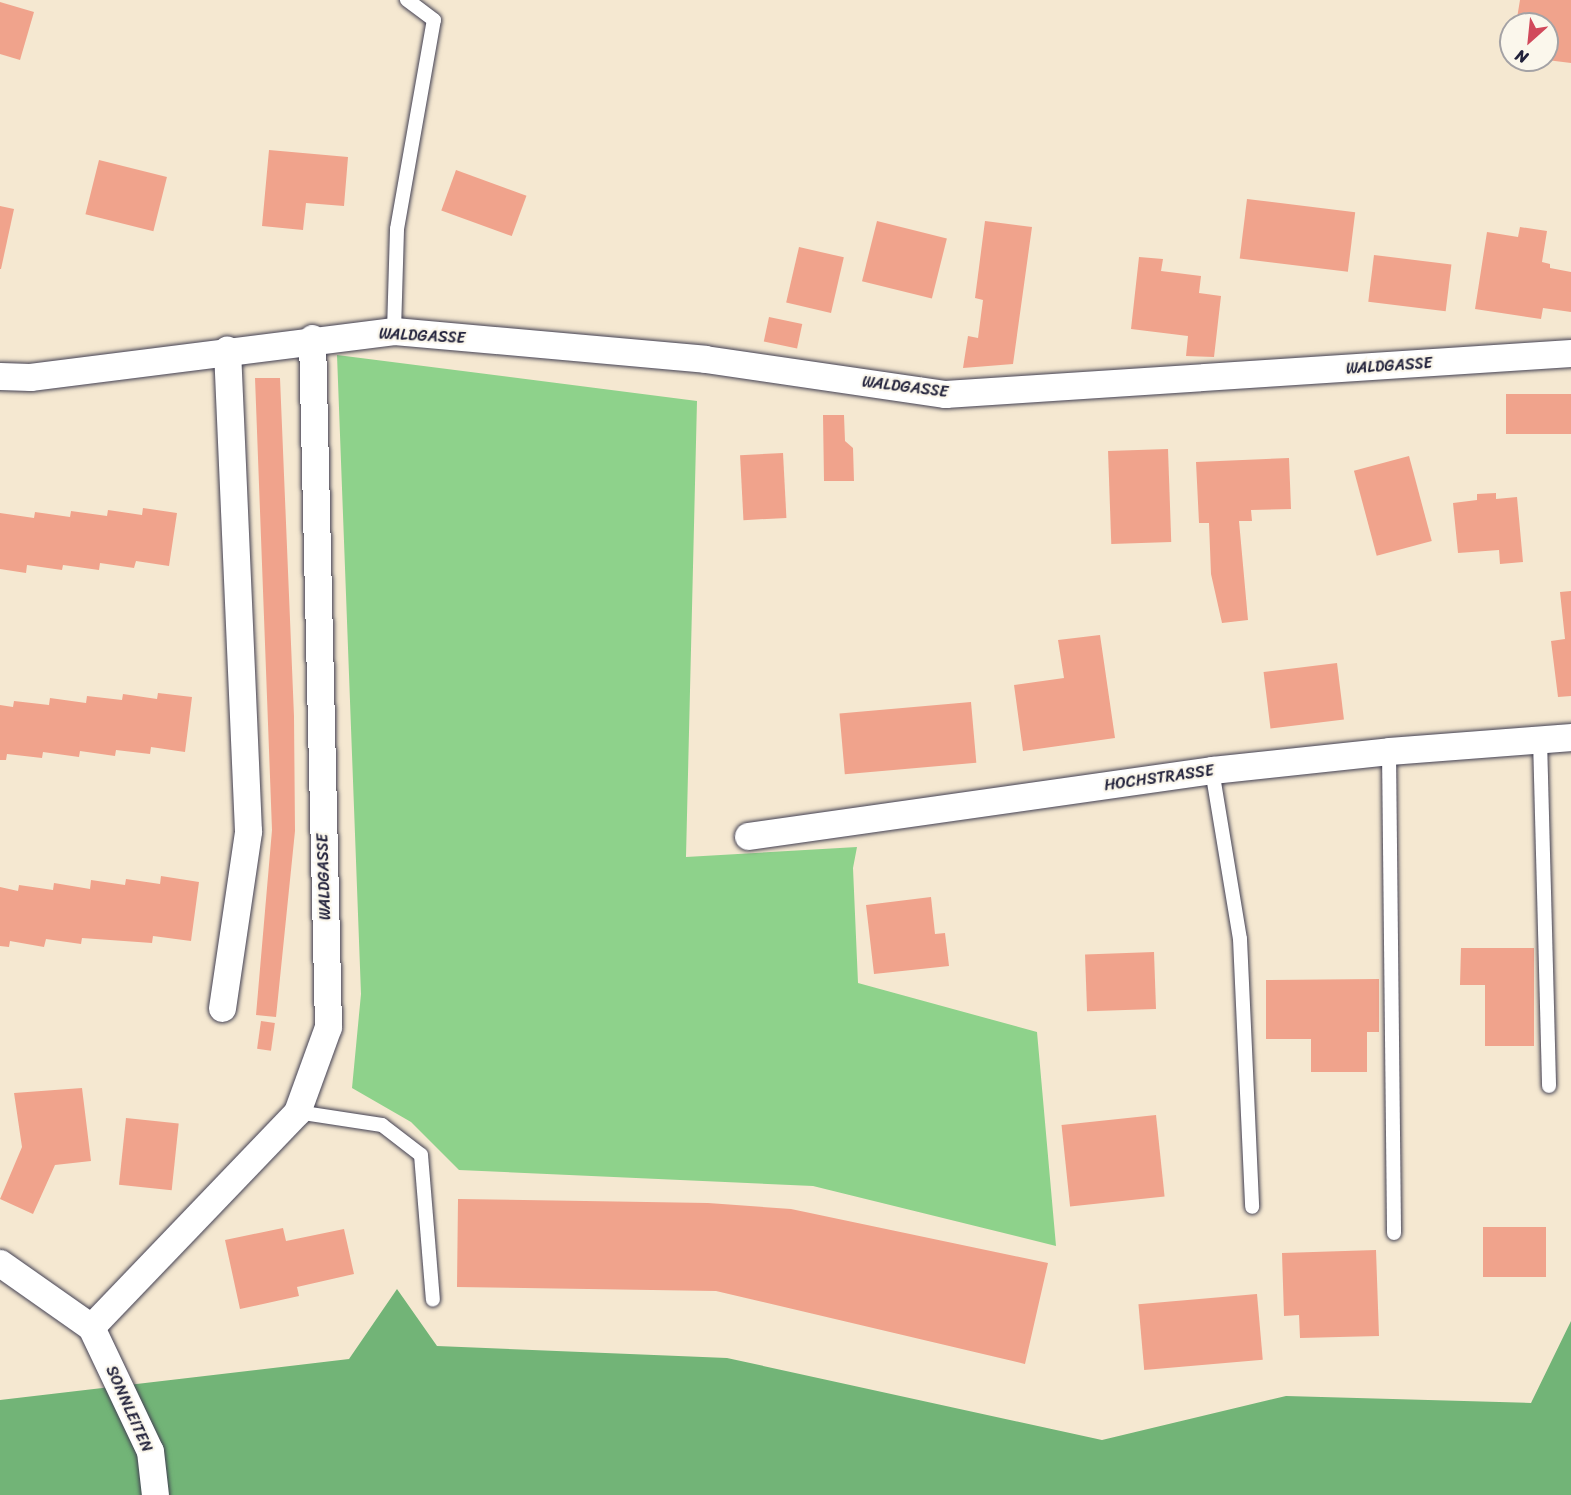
<!DOCTYPE html>
<style>
body{margin:0}
#map{position:relative;width:1571px;height:1495px;overflow:hidden;background:#f5e8d1;font-family:Sriracha,sans-serif}
div>[style]{position:absolute}
.green>*{inset:0;background:#8ed28b}
.forest>*{inset:0;background:#72b477}
.building>*{inset:0;background:#f0a38c;transform-origin:0 0}
.roads{filter:drop-shadow(0 0 2px #424052) drop-shadow(0 0 2px #424052)}
.service>*{height:14px;margin:-7px;padding:0 7px;transform-origin:7px;border-radius:7px;background:#fff}
.minor>*{height:27px;margin:-13.5px;padding:0 13.5px;transform-origin:13.5px;border-radius:13.5px;background:#fff}
span{translate:-50% -50%;white-space:nowrap;text-align:center;line-height:1.15;-webkit-text-stroke:4.5px #fbf7ec;paint-order:stroke}
.street-label{font-size:16px;color:#22223b}
.north{position:absolute;left:1499px;top:12px;width:60px;height:60px;box-sizing:border-box;background:#fbf7ec;border:2px solid #a4a2a5;border-radius:50%;rotate:207deg;font-size:16px;font-weight:700;line-height:24px;text-align:center;color:#22223b}
.north::after{content:'';display:block;margin:auto;width:21px;height:27px;background:#d1495b;clip-path:polygon(50% 0,100% 100%,50% 72%,0 100%)}
</style>
<div id="map">
<div class="green">
<div style="clip-path:polygon(337px 355px,697px 401px,686px 857px,857px 847px,853px 868px,858px 983px,1037px 1032px,1056px 1246px,813px 1186px,459px 1170px,411px 1122px,352px 1088px,361px 994px)"></div>
</div>
<div class="forest">
<div style="clip-path:polygon(397px 1289px,437px 1346px,727px 1358px,1102px 1440px,1286px 1396px,1531px 1403px,1571px 1321px,1571px 1495px,0 1495px,0 1400px,349px 1359px)"></div>
</div>
<div class="building">
<div style="clip-path:polygon(1520px 0,1571px 0,1571px 63px,1547px 60px,1547px 24px,1516px 24px)"></div>
<div style="clip-path:polygon(0 2px,34px 12px,20px 60px,0 54px)"></div>
<div style="clip-path:polygon(269px 150px,348px 157px,344px 206px,306px 203px,303px 230px,262px 226px)"></div>
<div style="left:99px;top:160px;width:70px;height:56px;rotate:14deg"></div>
<div style="left:456px;top:170px;width:75px;height:43px;rotate:20deg"></div>
<div style="left:1247px;top:199px;width:109px;height:60px;rotate:7deg"></div>
<div style="clip-path:polygon(0 206px,14px 209px,1px 269px,0 269px)"></div>
<div style="left:877px;top:221px;width:72px;height:62px;rotate:14deg"></div>
<div style="clip-path:polygon(985px 221px,1032px 227px,1013px 364px,963px 368px,968px 336px,978px 338px,983px 300px,975px 298px)"></div>
<div style="clip-path:polygon(1520px 227px,1547px 231px,1542px 262px,1550px 264px,1550px 268px,1571px 272px,1571px 312px,1543px 308px,1541px 319px,1475px 309px,1487px 232px,1518px 237px)"></div>
<div style="left:799px;top:247px;width:46px;height:57px;rotate:13deg"></div>
<div style="left:1374px;top:255px;width:78px;height:47px;rotate:7deg"></div>
<div style="clip-path:polygon(1139px 257px,1163px 259px,1161px 271px,1201px 276px,1199px 293px,1221px 296px,1214px 357px,1186px 356px,1188px 336px,1131px 329px)"></div>
<div style="left:769px;top:317px;width:34px;height:25px;rotate:12deg"></div>
<div style="clip-path:polygon(255px 378px,280px 378px,294px 716px,295px 831px,276px 1017px,256px 1015px,272px 830px)"></div>
<div style="left:1571px;top:394px;width:40px;height:65px;rotate:90deg"></div>
<div style="clip-path:polygon(823px 415px,844px 415px,845px 441px,853px 448px,854px 481px,824px 481px)"></div>
<div style="left:1168px;top:449px;width:93px;height:60px;rotate:88deg"></div>
<div style="left:783px;top:453px;width:65px;height:43px;rotate:87deg"></div>
<div style="left:1409px;top:456px;width:88px;height:57px;rotate:75deg"></div>
<div style="clip-path:polygon(1289px 458px,1291px 509px,1251px 510px,1252px 521px,1239px 521px,1248px 620px,1222px 623px,1211px 574px,1209px 523px,1199px 523px,1196px 462px)"></div>
<div style="clip-path:polygon(1496px 493px,1496px 499px,1517px 497px,1523px 562px,1500px 564px,1499px 550px,1458px 553px,1453px 503px,1477px 500px,1477px 494px)"></div>
<div style="clip-path:polygon(143px 508px,177px 513px,169px 566px,136px 561px,134px 568px,100px 563px,99px 570px,63px 565px,62px 570px,27px 565px,26px 573px,0 569px,0 513px,34px 518px,35px 512px,70px 517px,71px 511px,107px 516px,108px 510px,142px 515px)"></div>
<div style="clip-path:polygon(1571px 591px,1571px 696px,1558px 697px,1551px 641px,1565px 639px,1560px 592px)"></div>
<div style="clip-path:polygon(1100px 635px,1115px 738px,1023px 751px,1014px 685px,1064px 678px,1058px 640px)"></div>
<div style="left:1337px;top:663px;width:57px;height:74px;rotate:83deg"></div>
<div style="clip-path:polygon(158px 693px,192px 697px,185px 752px,151px 747px,150px 754px,116px 750px,115px 756px,80px 751px,79px 757px,43px 752px,42px 758px,7px 754px,6px 760px,0 760px,0 705px,13px 707px,14px 701px,49px 705px,50px 698px,86px 703px,87px 696px,122px 700px,123px 694px,157px 699px)"></div>
<div style="left:971px;top:702px;width:61px;height:132px;rotate:85deg"></div>
<div style="clip-path:polygon(161px 876px,199px 882px,191px 941px,153px 936px,152px 943px,82px 938px,81px 944px,46px 939px,44px 947px,10px 941px,9px 947px,0 946px,0 887px,18px 891px,19px 885px,53px 890px,54px 883px,90px 889px,91px 880px,125px 885px,126px 879px,160px 884px)"></div>
<div style="clip-path:polygon(931px 897px,935px 934px,945px 933px,949px 966px,874px 974px,866px 905px)"></div>
<div style="clip-path:polygon(1461px 948px,1534px 948px,1534px 1046px,1485px 1046px,1485px 985px,1460px 985px)"></div>
<div style="left:1154px;top:952px;width:57px;height:69px;rotate:88deg"></div>
<div style="clip-path:polygon(1379px 979px,1379px 1032px,1367px 1032px,1367px 1072px,1311px 1072px,1311px 1039px,1266px 1039px,1266px 980px)"></div>
<div style="left:261px;top:1021px;width:14px;height:28px;rotate:8deg"></div>
<div style="clip-path:polygon(82px 1088px,91px 1161px,55px 1165px,33px 1214px,0 1199px,22px 1147px,14px 1093px)"></div>
<div style="left:1156px;top:1115px;width:82px;height:95px;rotate:84deg"></div>
<div style="left:126px;top:1118px;width:53px;height:67px;rotate:6deg"></div>
<div style="clip-path:polygon(458px 1199px,708px 1203px,791px 1209px,1048px 1263px,1025px 1364px,716px 1291px,457px 1287px)"></div>
<div style="left:1483px;top:1227px;width:63px;height:50px"></div>
<div style="clip-path:polygon(283px 1228px,286px 1241px,344px 1229px,354px 1274px,297px 1287px,299px 1296px,240px 1309px,225px 1240px)"></div>
<div style="clip-path:polygon(1376px 1250px,1379px 1336px,1300px 1338px,1299px 1315px,1284px 1316px,1282px 1253px)"></div>
<div style="left:1257px;top:1294px;width:66px;height:119px;rotate:85deg"></div>
</div>
<div class="roads">
<div class="service">
<div style="left:394px;top:331px;width:102px;rotate:-88.3deg"></div>
<div style="left:397px;top:229px;width:212px;rotate:-80deg"></div>
<div style="left:434px;top:20px;width:34px;rotate:-143deg"></div>
<div style="left:1540px;top:739px;width:347px;rotate:88.5deg"></div>
<div style="left:1389px;top:751px;width:482px;rotate:89.4deg"></div>
<div style="left:1212px;top:770px;width:171px;rotate:80.6deg"></div>
<div style="left:1240px;top:939px;width:268px;rotate:87.4deg"></div>
<div style="left:297px;top:1112px;width:86px;rotate:8.7deg"></div>
<div style="left:382px;top:1125px;width:49px;rotate:37.6deg"></div>
<div style="left:421px;top:1155px;width:145px;rotate:85.3deg"></div>
</div>
<div class="minor">
<div style="left:0;top:376px;width:30px;rotate:2deg"></div>
<div style="left:30px;top:377px;width:367px;rotate:-7.2deg"></div>
<div style="left:394px;top:331px;width:312px;rotate:5.1deg"></div>
<div style="left:705px;top:359px;width:243px;rotate:8.3deg"></div>
<div style="left:945px;top:394px;width:627px;rotate:-3.75deg"></div>
<div style="left:748px;top:836px;width:469px;rotate:-8.1deg"></div>
<div style="left:1212px;top:770px;width:178px;rotate:-6.1deg"></div>
<div style="left:1389px;top:751px;width:183px;rotate:-4.4deg"></div>
<div style="left:222px;top:1008px;width:179px;rotate:-81.6deg"></div>
<div style="left:248px;top:831px;width:482px;rotate:-92.5deg"></div>
<div style="left:0;top:1263px;width:111px;rotate:35.1deg"></div>
<div style="left:91px;top:1327px;width:137px;rotate:64.6deg"></div>
<div style="left:150px;top:1451px;width:44px;rotate:83.5deg"></div>
<div style="left:91px;top:1327px;width:298px;rotate:-46.2deg"></div>
<div style="left:297px;top:1112px;width:90px;rotate:-70deg"></div>
<div style="left:328px;top:1027px;width:689px;rotate:-91.33deg"></div>
</div>
</div>
<div class="street-label">
<span style="left:422px;top:336px;rotate:3deg">WALDGASSE</span>
<span style="left:1389px;top:366px;rotate:-4deg">WALDGASSE</span>
<span style="left:905px;top:387px;rotate:7deg">WALDGASSE</span>
<span style="left:1159px;top:778px;rotate:-8deg">HOCHSTRASSE</span>
<span style="left:324px;top:877px;rotate:-92deg">WALDGASSE</span>
<span style="left:129px;top:1409px;rotate:66deg">SONNLEITEN</span>
</div>
<div class="north">N</div>
</div>
